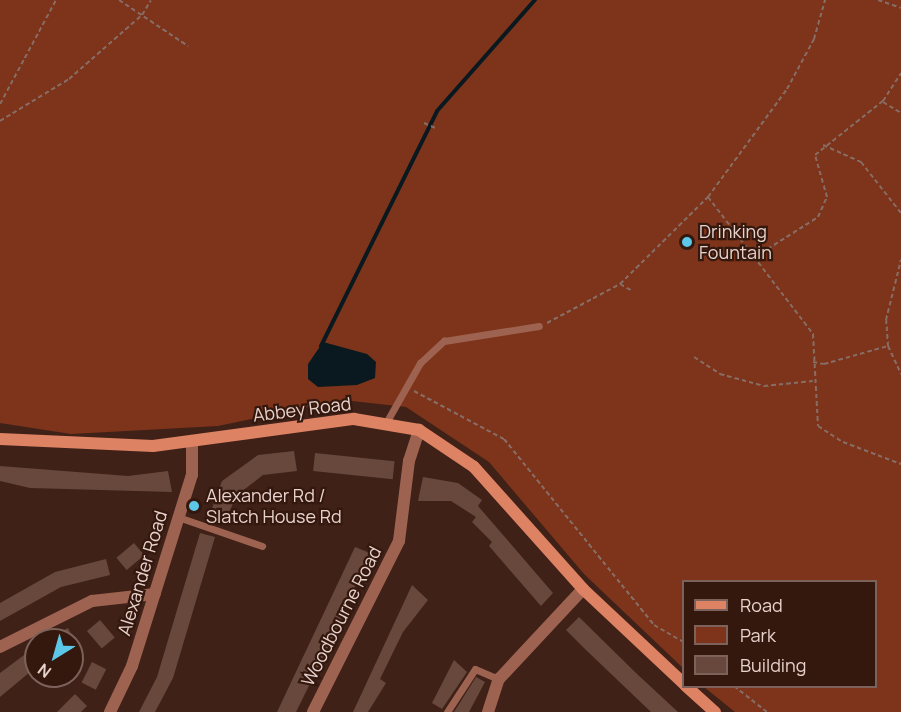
<!DOCTYPE html>
<style>
body{margin:0}
#map{position:relative;width:901px;height:712px;overflow:hidden;background:#3f2118;font-family:Manrope,sans-serif}
div>[style]{position:absolute}
.green>*{inset:0;background:#7d341a}
.water>*{inset:0;background:#0a191f}
.stream>*{height:4px;margin:-2px;padding:0 2px;transform-origin:2px;border-radius:2px;background:#0a191f}
.building>*{inset:0;background:#68483d;transform-origin:0 0}
.path>*{height:2px;margin-top:-1px;transform-origin:0;background:repeating-linear-gradient(90deg,#876d65 0 4.5px,transparent 0 7.5px)}
.lane>*{height:7px;margin:-3.5px;padding:0 3.5px;transform-origin:3.5px;border-radius:3.5px;background:#9d6350}
.street>*{height:12px;margin:-6px;padding:0 6px;transform-origin:6px;border-radius:6px;background:#9d6350}
.secondary>*{height:12px;margin:-6px;padding:0 6px;transform-origin:6px;border-radius:6px;background:#dd8263}
.dots>*{width:16px;height:16px;translate:-50% -50%;box-sizing:border-box;border:3px solid #34180e;border-radius:50%}
span{translate:-50% -50%;white-space:nowrap;text-align:center;line-height:1.15;-webkit-text-stroke:4.5px #34180e;paint-order:stroke}
.poi-label{font-size:18px;color:#e7d2cc}
.left{translate:0 -50%;text-align:left}
.street-label{font-size:18px;color:#e7d2cc}
.legend{position:absolute;left:682px;top:580px;width:195px;height:108px;box-sizing:border-box;background:#34180e;border:2px solid #7c625a;margin:0;padding:8px 10px;list-style:none;font-size:18px;color:#e7d2cc}
.legend li{display:flex;align-items:center;gap:12px;height:30px}
.legend b{width:30px;border:2px solid #7c625a}
.north{position:absolute;left:24px;top:628px;width:60px;height:60px;box-sizing:border-box;background:#34180e;border:2px solid #7c625a;border-radius:50%;rotate:217deg;font-size:16px;font-weight:700;line-height:24px;text-align:center;color:#e7d2cc}
.north::after{content:'';display:block;margin:auto;width:21px;height:27px;background:#5dc7e8;clip-path:polygon(50% 0,100% 100%,50% 72%,0 100%)}
</style>
<div id="map">
<div class="green">
<div style="clip-path:polygon(0 0,901px 0,901px 712px,735px 712px,704px 687px,876px 686px,876px 582px,684px 582px,683px 668px,584px 574px,489px 462px,406px 407px,343px 400px,218px 426px,71px 434px,0 423px)"></div>
</div>
<div class="water">
<div style="clip-path:polygon(323px 342px,367px 354px,376px 362px,375px 378px,357px 385px,318px 387px,308px 379px,308px 364px)"></div>
</div>
<div class="stream">
<div style="left:321px;top:346px;width:262px;rotate:-63.7deg"></div>
<div style="left:437px;top:111px;width:148px;rotate:-48.6deg"></div>
</div>
<div class="building">
<div style="clip-path:polygon(294px 451px,297px 471px,263px 475px,237px 495px,227px 517px,211px 511px,222px 481px,258px 455px)"></div>
<div style="left:315px;top:453px;width:80px;height:18px;rotate:6deg"></div>
<div style="clip-path:polygon(0 466px,128px 476px,168px 471px,172px 492px,30px 488px,0 481px)"></div>
<div style="clip-path:polygon(423px 477px,458px 483px,482px 500px,478px 506px,553px 593px,541px 606px,489px 546px,492px 542px,472px 522px,476px 517px,451px 501px,418px 501px)"></div>
<div style="clip-path:polygon(200px 533px,215px 537px,173px 678px,155px 712px,139px 712px,157px 677px)"></div>
<div style="left:134px;top:543px;width:16px;height:23px;rotate:50deg"></div>
<div style="clip-path:polygon(355px 547px,370px 553px,334px 635px,296px 712px,277px 712px)"></div>
<div style="clip-path:polygon(106px 559px,110px 575px,61px 587px,0 621px,0 603px,55px 572px)"></div>
<div style="clip-path:polygon(412px 585px,428px 600px,403px 632px,380px 679px,386px 683px,368px 712px,353px 712px)"></div>
<div style="clip-path:polygon(579px 617px,636px 673px,678px 712px,651px 712px,586px 650px,566px 630px)"></div>
<div style="left:100px;top:620px;width:23px;height:17px;rotate:50deg"></div>
<div style="clip-path:polygon(68px 628px,74px 640px,44px 640px)"></div>
<div style="clip-path:polygon(36px 646px,36px 667px,0 697px,0 673px)"></div>
<div style="clip-path:polygon(454px 660px,467px 672px,442px 709px,432px 703px)"></div>
<div style="left:92px;top:662px;width:16px;height:23px;rotate:27deg"></div>
<div style="clip-path:polygon(476px 677px,485px 682px,469px 712px,454px 712px)"></div>
<div style="clip-path:polygon(75px 694px,87px 706px,81px 712px,57px 712px)"></div>
</div>
<div class="path">
<div style="left:119px;top:0;width:83px;rotate:33.7deg"></div>
<div style="left:878px;top:0;width:24px;rotate:19deg"></div>
<div style="left:883px;top:102px;width:21px;rotate:31deg"></div>
<div style="left:0;top:104px;width:118px;rotate:-61.7deg"></div>
<div style="left:0;top:121px;width:81px;rotate:-31.3deg"></div>
<div style="left:69px;top:79px;width:97px;rotate:-41.2deg"></div>
<div style="left:142px;top:15px;width:17px;rotate:-59deg"></div>
<div style="left:424px;top:123px;width:12px;rotate:24deg"></div>
<div style="left:823px;top:145px;width:42px;rotate:24.1deg"></div>
<div style="left:861px;top:162px;width:65px;rotate:51.9deg"></div>
<div style="left:708px;top:197px;width:134px;rotate:-53.8deg"></div>
<div style="left:787px;top:89px;width:57px;rotate:-61.6deg"></div>
<div style="left:814px;top:39px;width:41px;rotate:-74.2deg"></div>
<div style="left:755px;top:257px;width:75px;rotate:-32.4deg"></div>
<div style="left:818px;top:217px;width:22px;rotate:-66deg"></div>
<div style="left:827px;top:197px;width:44px;rotate:-105.9deg"></div>
<div style="left:815px;top:155px;width:87px;rotate:-38.5deg"></div>
<div style="left:883px;top:101px;width:33px;rotate:-57deg"></div>
<div style="left:620px;top:284px;width:13px;rotate:29deg"></div>
<div style="left:547px;top:323px;width:83px;rotate:-28.1deg"></div>
<div style="left:620px;top:284px;width:124px;rotate:-44.7deg"></div>
<div style="left:708px;top:197px;width:173px;rotate:52.5deg"></div>
<div style="left:813px;top:334px;width:92px;rotate:86.9deg"></div>
<div style="left:818px;top:426px;width:30px;rotate:33deg"></div>
<div style="left:843px;top:442px;width:62px;rotate:20.8deg"></div>
<div style="left:888px;top:346px;width:26px;rotate:-94deg"></div>
<div style="left:886px;top:320px;width:62px;rotate:-76deg"></div>
<div style="left:694px;top:357px;width:31px;rotate:33deg"></div>
<div style="left:720px;top:374px;width:46px;rotate:15.3deg"></div>
<div style="left:764px;top:386px;width:49px;rotate:-5.8deg"></div>
<div style="left:813px;top:362px;width:11px;rotate:10deg"></div>
<div style="left:824px;top:364px;width:66px;rotate:-15.7deg"></div>
<div style="left:888px;top:346px;width:31px;rotate:65deg"></div>
<div style="left:414px;top:391px;width:102px;rotate:28.1deg"></div>
<div style="left:504px;top:439px;width:239px;rotate:51.1deg"></div>
<div style="left:654px;top:625px;width:34px;rotate:30deg"></div>
<div style="left:734px;top:686px;width:42px;rotate:38.2deg"></div>
</div>
<div class="lane">
<div style="left:387px;top:421px;width:67px;rotate:-60.4deg"></div>
<div style="left:420px;top:363px;width:33px;rotate:-43deg"></div>
<div style="left:444px;top:341px;width:96px;rotate:-9deg"></div>
<div style="left:178px;top:517px;width:89px;rotate:19deg"></div>
<div style="left:447px;top:712px;width:51px;rotate:-56.9deg"></div>
<div style="left:475px;top:669px;width:26px;rotate:23deg"></div>
</div>
<div class="street">
<div style="left:0;top:647px;width:103px;rotate:-26.6deg"></div>
<div style="left:92px;top:601px;width:63px;rotate:-6.3deg"></div>
<div style="left:110px;top:712px;width:51px;rotate:-64.4deg"></div>
<div style="left:132px;top:666px;width:200px;rotate:-72.6deg"></div>
<div style="left:192px;top:475px;width:34px;rotate:-90deg"></div>
<div style="left:313px;top:712px;width:191px;rotate:-63.3deg"></div>
<div style="left:399px;top:541px;width:81px;rotate:-82.9deg"></div>
<div style="left:409px;top:461px;width:33px;rotate:-72deg"></div>
<div style="left:488px;top:712px;width:35px;rotate:-72deg"></div>
<div style="left:499px;top:679px;width:123px;rotate:-47deg"></div>
</div>
<div class="secondary">
<div style="left:0;top:439px;width:153px;rotate:2.6deg"></div>
<div style="left:153px;top:446px;width:203px;rotate:-7.7deg"></div>
<div style="left:354px;top:419px;width:66px;rotate:9.6deg"></div>
<div style="left:419px;top:430px;width:66px;rotate:33.9deg"></div>
<div style="left:474px;top:467px;width:164px;rotate:48.2deg"></div>
<div style="left:583px;top:589px;width:139px;rotate:43.2deg"></div>
<div style="left:686px;top:686px;width:39px;rotate:42deg"></div>
</div>
<div class="dots">
<div style="left:687px;top:242px;background:#5dc7e8"></div>
<div style="left:194px;top:506px;background:#5dc7e8"></div>
</div>
<div class="poi-label">
<span class="left" style="left:699px;top:242px">Drinking<br>Fountain</span>
<span class="left" style="left:206px;top:506px">Alexander Rd /<br>Slatch House Rd</span>
</div>
<div class="street-label">
<span style="left:302px;top:409px;rotate:-7deg">Abbey Road</span>
<span style="left:142px;top:573px;rotate:-73deg">Alexander Road</span>
<span style="left:341px;top:616px;rotate:-63deg">Woodbourne Road</span>
</div>
<ul class="legend">
<li><b style="height:8px;background:#dd8263"></b>Road</li>
<li><b style="height:16px;background:#7d341a"></b>Park</li>
<li><b style="height:16px;background:#68483d"></b>Building</li>
</ul>
<div class="north">N</div>
</div>
